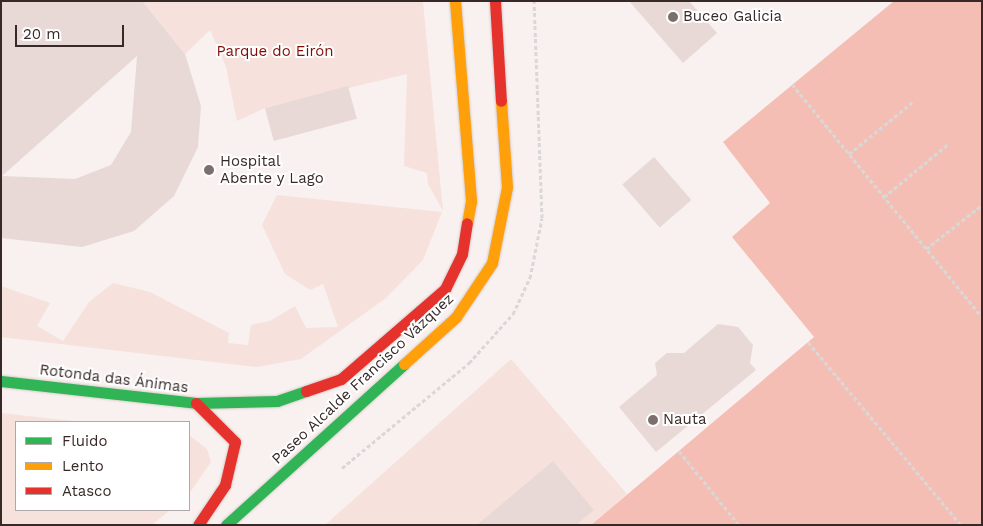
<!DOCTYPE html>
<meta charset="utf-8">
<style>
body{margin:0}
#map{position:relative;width:983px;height:526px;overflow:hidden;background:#f8f1ef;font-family:"Work Sans",sans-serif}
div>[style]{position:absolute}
.green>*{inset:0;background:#f6e1dd}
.water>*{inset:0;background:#f5beb4}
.building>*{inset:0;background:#e8d9d6;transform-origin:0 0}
.path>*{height:3px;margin-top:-1.5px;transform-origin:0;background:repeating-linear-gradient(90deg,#dad8d7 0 4px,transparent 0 6.5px)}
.roads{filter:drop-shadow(0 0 1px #d5ccca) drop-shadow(0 0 1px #d5ccca)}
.fast>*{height:11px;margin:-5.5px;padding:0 5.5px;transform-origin:5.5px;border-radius:5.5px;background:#30b455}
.slow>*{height:11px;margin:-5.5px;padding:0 5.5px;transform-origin:5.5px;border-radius:5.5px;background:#ff9f0a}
.jam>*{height:11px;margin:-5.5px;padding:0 5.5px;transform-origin:5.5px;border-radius:5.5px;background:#e5322d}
.dots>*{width:14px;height:14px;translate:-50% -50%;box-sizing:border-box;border:2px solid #fff;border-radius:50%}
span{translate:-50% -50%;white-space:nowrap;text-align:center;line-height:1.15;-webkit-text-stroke:4px #fff;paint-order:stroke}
.poi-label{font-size:15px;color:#362927}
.left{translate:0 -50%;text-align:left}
.park-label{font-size:15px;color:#7e0d04}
.street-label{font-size:15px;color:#362927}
.frame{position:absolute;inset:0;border:2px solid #362927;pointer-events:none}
.legend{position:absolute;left:15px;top:421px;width:175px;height:90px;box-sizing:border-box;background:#fff;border:1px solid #afa9a9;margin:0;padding:6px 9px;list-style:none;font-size:15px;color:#362927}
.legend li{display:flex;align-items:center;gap:10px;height:25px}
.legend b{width:25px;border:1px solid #afa9a9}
.scale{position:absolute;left:15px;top:25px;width:109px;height:22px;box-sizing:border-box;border:2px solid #362927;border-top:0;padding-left:6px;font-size:15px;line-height:18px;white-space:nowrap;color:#362927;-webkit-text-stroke:4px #fff;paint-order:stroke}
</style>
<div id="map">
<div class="green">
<div style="clip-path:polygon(142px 1px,423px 1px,443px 211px,428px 184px,427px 173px,404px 166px,407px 74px,265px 108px,237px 121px,226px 67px,210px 30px,185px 54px)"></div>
<div style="clip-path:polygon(277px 195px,442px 212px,423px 260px,386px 298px,301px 359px,257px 367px,1px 337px,1px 286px,50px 303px,37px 326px,63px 341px,89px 302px,113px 283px,150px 292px,229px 333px,228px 343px,248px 345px,251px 325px,270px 321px,295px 306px,306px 328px,338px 327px,323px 284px,310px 290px,285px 274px,262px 225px)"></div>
<div style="clip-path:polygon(511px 359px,627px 494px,591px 525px,325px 525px)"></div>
<div style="clip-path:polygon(1px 413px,81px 422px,16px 422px,16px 510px,170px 510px,152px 525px,1px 525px)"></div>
<div style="clip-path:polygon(189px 435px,207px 449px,211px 462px,189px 494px)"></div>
</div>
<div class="water">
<div style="clip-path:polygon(894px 1px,982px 1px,982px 525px,591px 525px,814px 337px,732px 237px,770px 203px,723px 142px)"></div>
</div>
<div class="building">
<div style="clip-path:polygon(evenodd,1px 1px,142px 1px,185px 54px,201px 106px,198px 147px,174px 196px,134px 231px,82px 247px,1px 238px,1px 1px,137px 56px,131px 132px,111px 165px,75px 179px,2px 176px,137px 56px)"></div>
<div style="clip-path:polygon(629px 1px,689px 1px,717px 33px,683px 63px)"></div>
<div style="left:348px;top:86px;width:34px;height:86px;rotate:75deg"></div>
<div style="left:654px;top:157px;width:57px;height:42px;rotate:49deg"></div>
<div style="clip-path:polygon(718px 324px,738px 327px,753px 345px,750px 363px,756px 370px,656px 452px,619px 407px,657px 375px,655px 363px,667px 353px,684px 353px)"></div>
<div style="clip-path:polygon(553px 461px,594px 510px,576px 525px,477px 525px)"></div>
</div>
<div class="path">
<div style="left:792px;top:84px;width:301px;rotate:50.8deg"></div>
<div style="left:849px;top:154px;width:84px;rotate:-39.2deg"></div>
<div style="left:884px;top:197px;width:83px;rotate:-39.6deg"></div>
<div style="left:926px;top:249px;width:71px;rotate:-38.2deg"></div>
<div style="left:808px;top:342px;width:239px;rotate:50.1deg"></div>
<div style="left:679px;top:451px;width:95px;rotate:51deg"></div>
<div style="left:342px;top:468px;width:165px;rotate:-39.6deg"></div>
<div style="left:469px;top:363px;width:66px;rotate:-48.1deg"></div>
<div style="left:513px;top:314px;width:40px;rotate:-65deg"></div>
<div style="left:530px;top:278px;width:61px;rotate:-78.7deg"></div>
<div style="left:542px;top:218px;width:217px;rotate:-92.1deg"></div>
</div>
<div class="roads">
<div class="fast">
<div style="left:1px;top:381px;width:196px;rotate:6.4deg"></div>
<div style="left:196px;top:403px;width:81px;rotate:-1.4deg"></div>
<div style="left:277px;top:401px;width:31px;rotate:-19deg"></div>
<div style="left:226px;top:525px;width:240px;rotate:-42.1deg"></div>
</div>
<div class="slow">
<div style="left:455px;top:1px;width:201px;rotate:85.4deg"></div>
<div style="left:471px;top:201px;width:22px;rotate:100deg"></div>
<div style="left:404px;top:364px;width:70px;rotate:-42.1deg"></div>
<div style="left:456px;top:317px;width:65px;rotate:-56.3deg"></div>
<div style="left:492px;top:263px;width:77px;rotate:-78.8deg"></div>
<div style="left:507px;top:187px;width:86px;rotate:-94deg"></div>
</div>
<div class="jam">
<div style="left:495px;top:1px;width:100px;rotate:86.6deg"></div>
<div style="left:306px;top:391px;width:37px;rotate:-19deg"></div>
<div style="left:341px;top:379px;width:138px;rotate:-40.9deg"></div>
<div style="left:445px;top:289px;width:39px;rotate:-64deg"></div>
<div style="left:462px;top:254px;width:31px;rotate:-81deg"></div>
<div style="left:196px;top:403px;width:55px;rotate:45deg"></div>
<div style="left:235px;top:442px;width:44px;rotate:103.1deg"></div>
<div style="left:225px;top:485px;width:48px;rotate:124deg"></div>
</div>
</div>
<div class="dots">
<div style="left:673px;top:17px;background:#7a6f6d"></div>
<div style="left:209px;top:170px;background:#7a6f6d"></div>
<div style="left:653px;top:420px;background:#7a6f6d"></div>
</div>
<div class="poi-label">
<span class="left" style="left:683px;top:17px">Buceo Galicia</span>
<span class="left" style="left:220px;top:170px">Hospital<br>Abente y Lago</span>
<span class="left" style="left:663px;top:420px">Nauta</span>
</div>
<div class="park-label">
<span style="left:275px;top:52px">Parque do Eirón</span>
</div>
<div class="street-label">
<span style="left:114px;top:379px;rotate:7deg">Rotonda das Ánimas</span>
<span style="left:363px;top:379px;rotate:-43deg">Paseo Alcalde Francisco Vázquez</span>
</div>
<div class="frame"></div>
<ul class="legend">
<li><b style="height:6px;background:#30b455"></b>Fluido</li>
<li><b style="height:6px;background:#ff9f0a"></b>Lento</li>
<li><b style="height:6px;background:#e5322d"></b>Atasco</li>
</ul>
<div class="scale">20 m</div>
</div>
